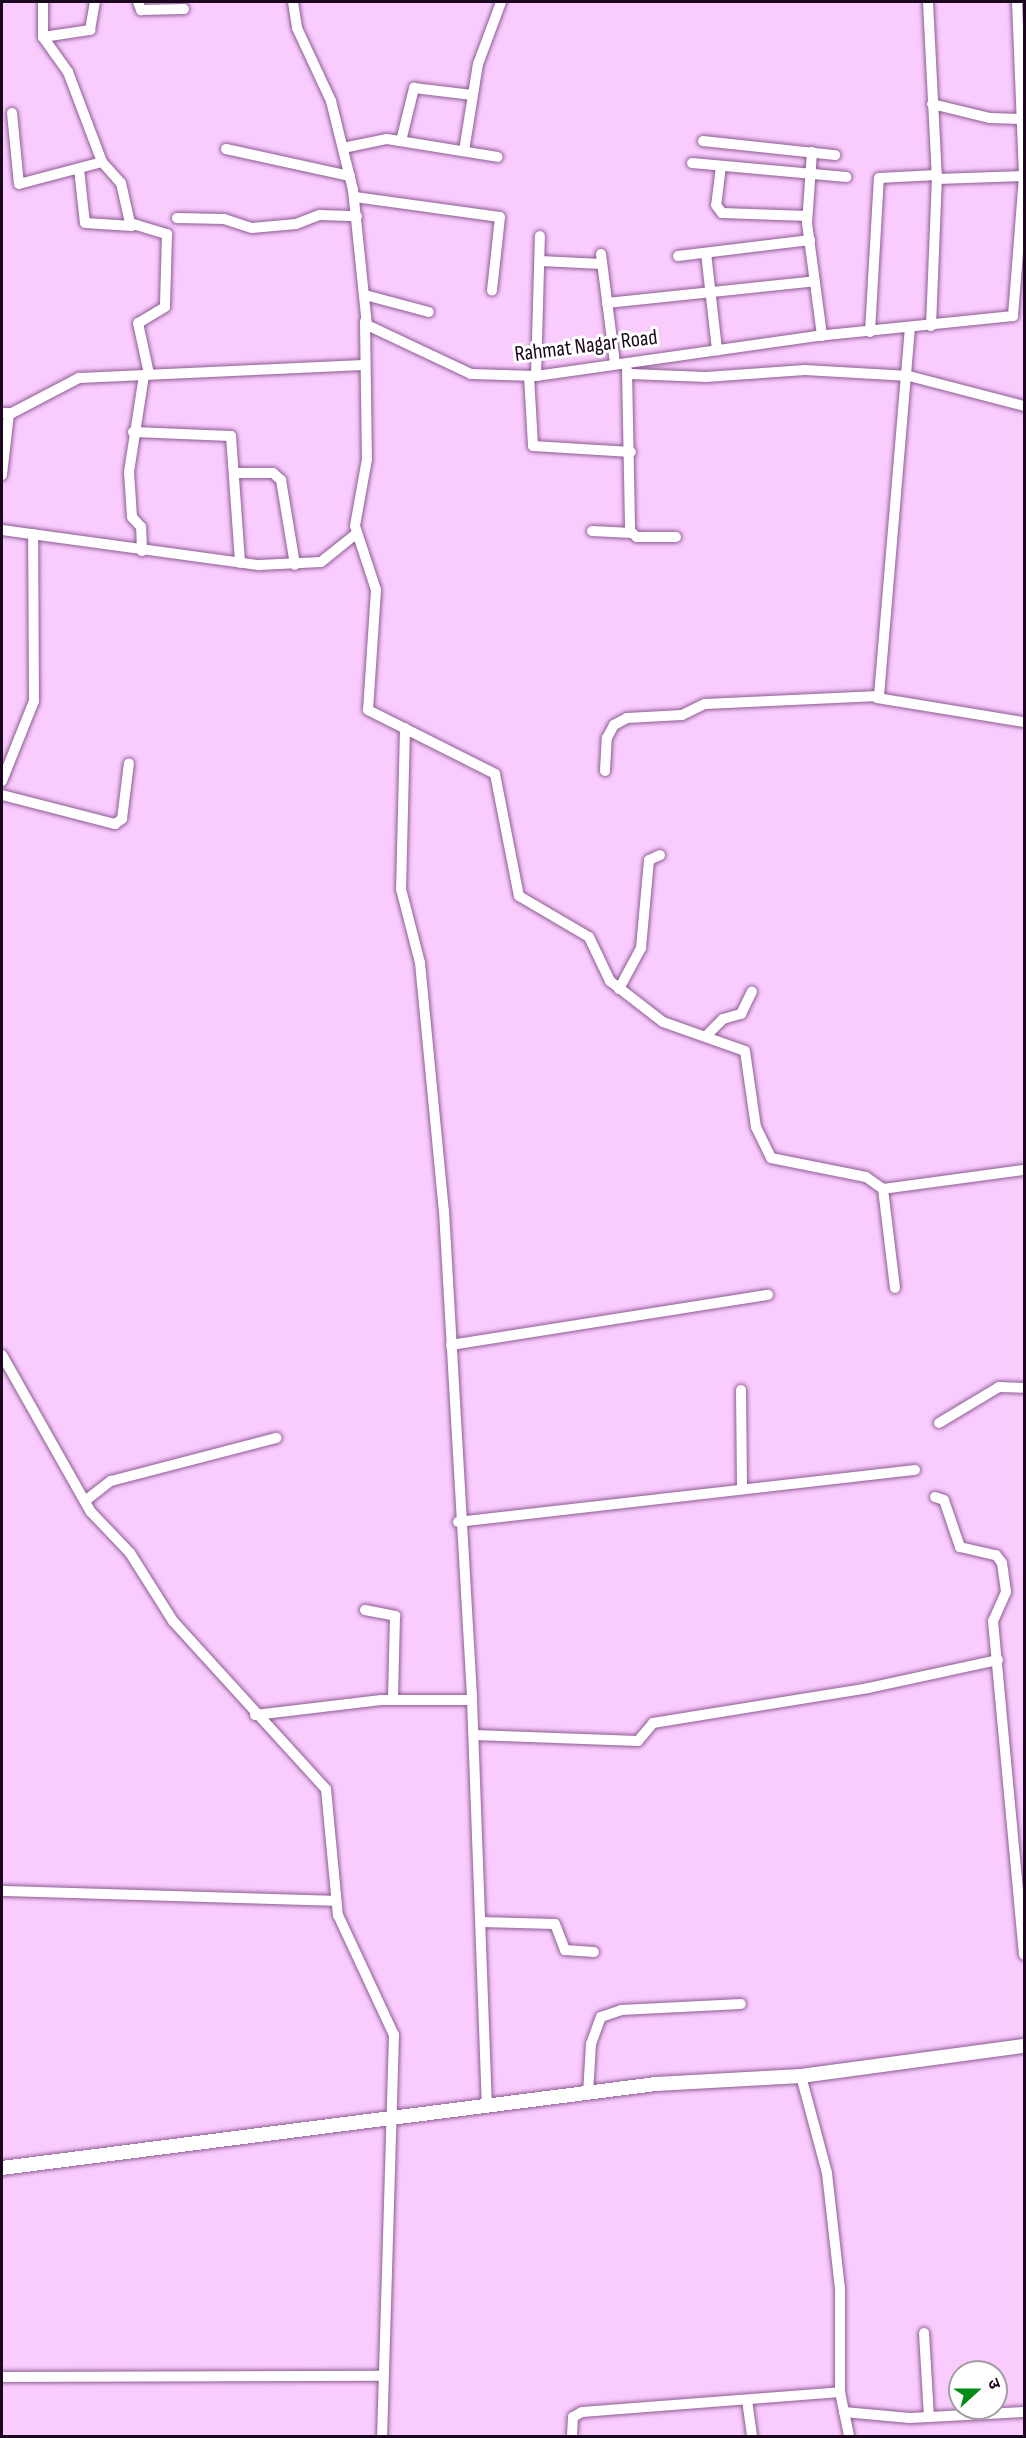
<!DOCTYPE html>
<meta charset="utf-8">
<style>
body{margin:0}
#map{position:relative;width:1026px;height:2438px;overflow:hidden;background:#faccfe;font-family:"Sofia Sans Condensed","Noto Sans Devanagari",sans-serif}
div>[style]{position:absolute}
.roads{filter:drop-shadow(0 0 2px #8e5b94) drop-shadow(0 0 2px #8e5b94)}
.street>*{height:10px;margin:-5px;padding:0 5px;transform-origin:5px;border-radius:5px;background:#fff}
.secondary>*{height:14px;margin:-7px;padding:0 7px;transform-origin:7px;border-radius:7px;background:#fff}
span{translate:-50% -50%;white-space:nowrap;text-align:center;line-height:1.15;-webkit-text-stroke:6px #fff;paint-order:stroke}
.street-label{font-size:22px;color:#1c081e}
.frame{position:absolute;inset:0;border:3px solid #1c081e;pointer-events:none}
.north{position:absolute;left:948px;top:2360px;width:60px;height:60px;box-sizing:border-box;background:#fff;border:2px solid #a49ca5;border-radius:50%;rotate:69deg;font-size:16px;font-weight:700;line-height:24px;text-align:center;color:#1c081e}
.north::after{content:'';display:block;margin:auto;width:21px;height:27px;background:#038b17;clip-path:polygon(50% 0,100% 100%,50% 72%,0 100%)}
</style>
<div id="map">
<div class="roads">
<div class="street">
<div style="left:43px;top:2px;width:35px;rotate:90deg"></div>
<div style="left:43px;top:37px;width:43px;rotate:54.5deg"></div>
<div style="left:68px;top:72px;width:96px;rotate:69.3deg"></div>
<div style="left:102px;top:162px;width:28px;rotate:48deg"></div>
<div style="left:121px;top:183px;width:41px;rotate:77.3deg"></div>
<div style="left:130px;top:223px;width:39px;rotate:17deg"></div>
<div style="left:167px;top:234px;width:73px;rotate:91.6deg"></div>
<div style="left:165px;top:307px;width:31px;rotate:149deg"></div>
<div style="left:138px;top:323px;width:52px;rotate:77.8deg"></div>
<div style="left:138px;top:2px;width:9px;rotate:69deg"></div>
<div style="left:141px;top:10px;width:43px;rotate:-1.3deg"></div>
<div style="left:293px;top:2px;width:26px;rotate:81deg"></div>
<div style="left:297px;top:28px;width:81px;rotate:65deg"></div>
<div style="left:331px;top:101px;width:92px;rotate:76.1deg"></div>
<div style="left:353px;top:190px;width:136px;rotate:84.1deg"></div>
<div style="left:367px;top:325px;width:115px;rotate:25.2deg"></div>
<div style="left:471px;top:374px;width:65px;rotate:1.8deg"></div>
<div style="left:536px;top:376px;width:284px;rotate:-8.1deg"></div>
<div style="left:817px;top:336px;width:197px;rotate:-5.8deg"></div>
<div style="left:1013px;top:316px;width:140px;rotate:-85.5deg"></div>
<div style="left:1024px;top:176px;width:174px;rotate:-92.3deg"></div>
<div style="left:928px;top:2px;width:177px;rotate:87.1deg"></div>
<div style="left:937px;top:179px;width:87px;rotate:-2deg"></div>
<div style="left:43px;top:37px;width:48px;rotate:-8.5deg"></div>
<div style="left:90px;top:30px;width:28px;rotate:-80deg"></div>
<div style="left:932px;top:104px;width:60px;rotate:13.6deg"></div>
<div style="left:990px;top:118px;width:31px;rotate:2deg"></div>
<div style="left:12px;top:113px;width:71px;rotate:84.4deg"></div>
<div style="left:19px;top:184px;width:86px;rotate:-14.8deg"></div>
<div style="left:401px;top:141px;width:55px;rotate:-76.2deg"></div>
<div style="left:414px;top:88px;width:59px;rotate:6.8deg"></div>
<div style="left:703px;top:141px;width:133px;rotate:6.1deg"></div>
<div style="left:343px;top:148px;width:45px;rotate:-11.6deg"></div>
<div style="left:387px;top:139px;width:112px;rotate:9.2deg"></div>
<div style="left:226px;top:149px;width:127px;rotate:12.3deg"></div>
<div style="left:464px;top:151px;width:88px;rotate:-80.9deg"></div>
<div style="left:478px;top:64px;width:66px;rotate:-69.6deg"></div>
<div style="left:812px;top:152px;width:71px;rotate:94deg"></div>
<div style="left:807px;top:223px;width:114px;rotate:82.4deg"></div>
<div style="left:692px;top:163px;width:155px;rotate:5.2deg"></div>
<div style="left:721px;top:166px;width:39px;rotate:97deg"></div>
<div style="left:716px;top:205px;width:10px;rotate:53deg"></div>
<div style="left:722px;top:213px;width:85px;rotate:2deg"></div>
<div style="left:79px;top:169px;width:54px;rotate:83.7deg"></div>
<div style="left:85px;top:223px;width:47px;rotate:3.7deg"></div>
<div style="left:355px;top:197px;width:146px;rotate:7.9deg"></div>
<div style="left:500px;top:217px;width:74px;rotate:96.2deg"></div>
<div style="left:177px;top:218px;width:47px;rotate:1.2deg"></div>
<div style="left:224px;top:219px;width:29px;rotate:18deg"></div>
<div style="left:252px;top:228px;width:44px;rotate:-5.2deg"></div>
<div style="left:296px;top:224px;width:26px;rotate:-21deg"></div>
<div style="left:320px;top:215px;width:37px;rotate:2deg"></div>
<div style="left:706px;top:253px;width:98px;rotate:83.5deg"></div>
<div style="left:601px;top:254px;width:111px;rotate:82.7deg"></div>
<div style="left:678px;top:256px;width:133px;rotate:-6.9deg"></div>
<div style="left:540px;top:261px;width:62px;rotate:2.8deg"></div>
<div style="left:365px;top:295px;width:66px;rotate:14.9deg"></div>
<div style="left:607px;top:303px;width:209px;rotate:-6deg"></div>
<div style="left:365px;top:321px;width:138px;rotate:89.2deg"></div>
<div style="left:367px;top:459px;width:68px;rotate:100.2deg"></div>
<div style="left:355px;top:526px;width:67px;rotate:71.8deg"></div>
<div style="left:376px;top:590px;width:120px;rotate:93.8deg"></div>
<div style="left:368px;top:710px;width:142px;rotate:26.7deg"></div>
<div style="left:495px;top:774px;width:124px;rotate:78.9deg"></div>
<div style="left:519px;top:896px;width:81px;rotate:30.4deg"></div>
<div style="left:589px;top:937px;width:49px;rotate:64.5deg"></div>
<div style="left:610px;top:981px;width:67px;rotate:37.7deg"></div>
<div style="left:663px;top:1022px;width:87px;rotate:19.5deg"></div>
<div style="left:745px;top:1051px;width:77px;rotate:81.8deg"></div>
<div style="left:756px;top:1127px;width:34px;rotate:64deg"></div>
<div style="left:771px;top:1158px;width:97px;rotate:11.3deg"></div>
<div style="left:866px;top:1177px;width:21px;rotate:35deg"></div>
<div style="left:931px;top:326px;width:147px;rotate:-87.7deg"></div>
<div style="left:870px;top:332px;width:154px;rotate:-86.7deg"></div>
<div style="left:879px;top:178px;width:58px;rotate:-3deg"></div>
<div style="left:627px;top:370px;width:161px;rotate:88.9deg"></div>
<div style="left:630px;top:531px;width:9px;rotate:41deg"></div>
<div style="left:637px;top:537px;width:39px"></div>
<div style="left:630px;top:374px;width:76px;rotate:2.3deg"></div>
<div style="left:706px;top:377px;width:99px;rotate:-4deg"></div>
<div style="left:805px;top:370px;width:104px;rotate:3.3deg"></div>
<div style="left:909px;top:376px;width:119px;rotate:14.6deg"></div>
<div style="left:529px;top:376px;width:70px;rotate:86.7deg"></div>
<div style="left:533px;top:446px;width:98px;rotate:3.5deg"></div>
<div style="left:536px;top:376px;width:140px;rotate:-88.4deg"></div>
<div style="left:2px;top:413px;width:10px"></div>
<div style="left:12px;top:413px;width:76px;rotate:-27.6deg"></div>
<div style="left:79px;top:378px;width:285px;rotate:-2.6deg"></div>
<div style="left:133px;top:432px;width:98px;rotate:2.3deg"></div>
<div style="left:231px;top:436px;width:127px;rotate:85.9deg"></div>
<div style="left:235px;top:473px;width:38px"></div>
<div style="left:273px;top:473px;width:11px;rotate:41deg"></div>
<div style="left:281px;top:480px;width:86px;rotate:80.6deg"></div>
<div style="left:2px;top:475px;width:61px;rotate:-83.5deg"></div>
<div style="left:2px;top:530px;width:259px;rotate:7.8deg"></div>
<div style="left:259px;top:565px;width:62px;rotate:-2.8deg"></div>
<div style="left:321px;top:562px;width:45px;rotate:-38.7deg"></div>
<div style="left:592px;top:531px;width:40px;rotate:2.9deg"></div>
<div style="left:142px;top:551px;width:24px;rotate:-92deg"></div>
<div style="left:141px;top:527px;width:13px;rotate:-132deg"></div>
<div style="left:132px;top:517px;width:45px;rotate:-93.8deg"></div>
<div style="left:129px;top:472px;width:98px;rotate:-81.2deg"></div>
<div style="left:877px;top:698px;width:149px;rotate:9.3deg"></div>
<div style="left:405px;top:728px;width:161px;rotate:91.4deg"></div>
<div style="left:401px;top:889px;width:76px;rotate:75.6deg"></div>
<div style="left:420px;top:963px;width:249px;rotate:84.5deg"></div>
<div style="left:444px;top:1211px;width:490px;rotate:86.7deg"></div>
<div style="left:472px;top:1700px;width:407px;rotate:87.9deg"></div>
<div style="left:605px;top:771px;width:33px;rotate:-87deg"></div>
<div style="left:607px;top:738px;width:15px;rotate:-62deg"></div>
<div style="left:614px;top:725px;width:15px;rotate:-28deg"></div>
<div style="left:627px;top:718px;width:55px;rotate:-3.1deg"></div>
<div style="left:682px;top:715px;width:25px;rotate:-26deg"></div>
<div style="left:705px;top:704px;width:174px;rotate:-2.6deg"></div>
<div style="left:879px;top:696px;width:369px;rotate:-85.2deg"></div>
<div style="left:2px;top:781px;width:86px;rotate:-68.2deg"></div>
<div style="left:34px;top:701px;width:167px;rotate:-90.3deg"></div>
<div style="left:2px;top:795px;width:117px;rotate:14.4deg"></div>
<div style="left:115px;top:824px;width:9px;rotate:-36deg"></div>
<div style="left:122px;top:819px;width:56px;rotate:-82.9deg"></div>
<div style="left:619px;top:989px;width:47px;rotate:-61.8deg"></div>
<div style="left:641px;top:948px;width:88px;rotate:-84.8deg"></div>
<div style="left:649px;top:860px;width:12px;rotate:-24deg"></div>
<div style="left:708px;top:1034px;width:21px;rotate:-45deg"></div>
<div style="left:723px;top:1019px;width:19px;rotate:-16deg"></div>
<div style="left:741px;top:1014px;width:25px;rotate:-64deg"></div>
<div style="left:895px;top:1288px;width:100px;rotate:-96.9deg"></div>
<div style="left:883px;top:1189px;width:142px;rotate:-7.7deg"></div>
<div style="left:451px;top:1345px;width:321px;rotate:-9deg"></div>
<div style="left:2px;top:1355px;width:180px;rotate:60.5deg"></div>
<div style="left:91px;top:1512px;width:57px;rotate:46.4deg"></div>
<div style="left:130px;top:1553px;width:80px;rotate:57.7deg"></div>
<div style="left:173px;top:1621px;width:227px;rotate:47.7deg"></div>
<div style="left:326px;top:1789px;width:127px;rotate:84.6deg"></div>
<div style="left:338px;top:1915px;width:132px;rotate:65deg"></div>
<div style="left:394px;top:2035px;width:401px;rotate:91.7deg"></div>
<div style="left:741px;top:1390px;width:98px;rotate:89.4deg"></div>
<div style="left:939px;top:1423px;width:70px;rotate:-31deg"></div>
<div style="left:999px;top:1387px;width:25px;rotate:2deg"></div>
<div style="left:935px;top:1497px;width:9px;rotate:18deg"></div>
<div style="left:944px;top:1500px;width:50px;rotate:71.2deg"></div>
<div style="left:960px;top:1547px;width:37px;rotate:13deg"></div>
<div style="left:996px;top:1555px;width:10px;rotate:53deg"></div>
<div style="left:1002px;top:1563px;width:29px;rotate:82deg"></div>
<div style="left:1006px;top:1592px;width:32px;rotate:114deg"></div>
<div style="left:993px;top:1621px;width:335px;rotate:84.7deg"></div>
<div style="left:85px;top:1501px;width:33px;rotate:-38deg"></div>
<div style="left:111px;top:1481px;width:171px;rotate:-14.6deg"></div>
<div style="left:458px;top:1522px;width:460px;rotate:-6.5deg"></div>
<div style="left:365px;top:1610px;width:31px;rotate:11deg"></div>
<div style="left:395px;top:1616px;width:84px;rotate:91.4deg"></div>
<div style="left:255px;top:1715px;width:127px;rotate:-6.8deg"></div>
<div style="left:381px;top:1700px;width:91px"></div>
<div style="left:474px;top:1735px;width:164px;rotate:2.1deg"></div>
<div style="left:638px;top:1741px;width:23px;rotate:-50deg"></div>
<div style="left:653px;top:1723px;width:218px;rotate:-9.2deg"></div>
<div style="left:868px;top:1688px;width:133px;rotate:-12.2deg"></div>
<div style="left:2px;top:1891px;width:333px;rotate:1.7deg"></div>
<div style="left:481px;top:1922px;width:74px;rotate:1.5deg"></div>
<div style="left:555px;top:1924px;width:28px;rotate:69deg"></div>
<div style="left:565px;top:1950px;width:29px;rotate:4deg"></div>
<div style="left:801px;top:2076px;width:100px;rotate:75deg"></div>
<div style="left:827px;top:2173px;width:116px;rotate:83.6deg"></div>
<div style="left:840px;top:2288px;width:104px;rotate:90deg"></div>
<div style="left:840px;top:2392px;width:45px;rotate:78.4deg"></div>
<div style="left:588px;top:2094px;width:50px;rotate:-86.6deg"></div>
<div style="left:591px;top:2044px;width:29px;rotate:-70deg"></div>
<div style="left:601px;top:2017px;width:21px;rotate:-19deg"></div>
<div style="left:621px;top:2010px;width:120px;rotate:-2.9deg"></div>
<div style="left:924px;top:2333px;width:84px;rotate:86.6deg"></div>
<div style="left:2px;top:2377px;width:380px;rotate:-0.2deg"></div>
<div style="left:747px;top:2400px;width:36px;rotate:82deg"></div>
<div style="left:844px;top:2412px;width:66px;rotate:5.2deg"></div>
<div style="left:910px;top:2418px;width:114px;rotate:-3deg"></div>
<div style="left:572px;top:2436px;width:19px;rotate:-87deg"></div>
<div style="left:573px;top:2417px;width:10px;rotate:-29deg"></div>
<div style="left:582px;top:2412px;width:259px;rotate:-4.4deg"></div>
</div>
<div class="secondary">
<div style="left:2px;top:2168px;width:659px;rotate:-7.32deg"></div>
<div style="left:656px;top:2084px;width:145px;rotate:-3.2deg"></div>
<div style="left:801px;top:2076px;width:225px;rotate:-7.7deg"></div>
</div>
</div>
<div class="street-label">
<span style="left:586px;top:346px;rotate:-7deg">Rahmat Nagar Road</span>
</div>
<div class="frame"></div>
<div class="north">उ</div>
</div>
